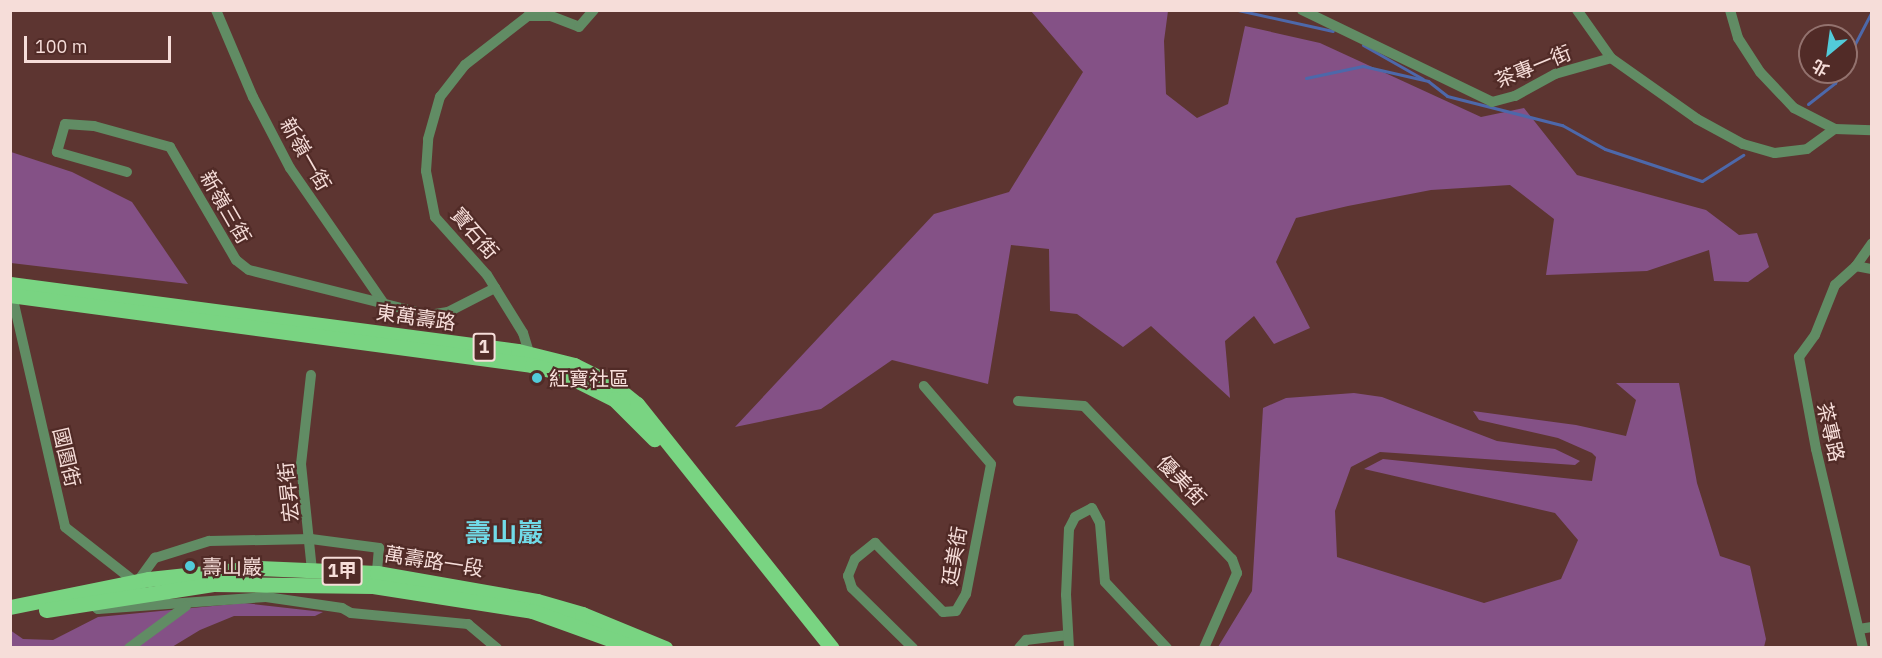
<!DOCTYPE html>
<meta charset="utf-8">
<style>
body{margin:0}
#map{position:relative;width:1882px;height:658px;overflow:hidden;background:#5d3531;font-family:"IBM Plex Sans","Noto Sans TC",sans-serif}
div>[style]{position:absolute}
.green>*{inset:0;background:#845186}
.stream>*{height:3px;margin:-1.5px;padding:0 1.5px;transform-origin:1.5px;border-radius:1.5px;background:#4d68aa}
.minor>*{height:10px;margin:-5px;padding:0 5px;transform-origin:5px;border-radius:5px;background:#618c64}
.primary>*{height:15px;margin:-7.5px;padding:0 7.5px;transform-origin:7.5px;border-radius:7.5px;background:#79d482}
.dots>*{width:16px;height:16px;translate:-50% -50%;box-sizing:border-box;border:3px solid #512b27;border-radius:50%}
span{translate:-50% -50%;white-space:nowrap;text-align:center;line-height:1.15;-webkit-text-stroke:4.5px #512b27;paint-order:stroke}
.shield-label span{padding:2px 4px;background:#512b27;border:2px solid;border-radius:4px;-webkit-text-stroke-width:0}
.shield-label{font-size:18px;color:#f6ddd9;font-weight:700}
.street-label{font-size:20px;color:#f6ddd9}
.poi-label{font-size:20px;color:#f6ddd9}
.left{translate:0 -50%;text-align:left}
.district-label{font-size:26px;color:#71dbe8;font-weight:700}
.frame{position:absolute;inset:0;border:12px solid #f6ddd9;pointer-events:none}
.north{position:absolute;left:1798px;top:24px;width:60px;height:60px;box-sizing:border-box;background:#512b27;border:2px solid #93726e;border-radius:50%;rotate:209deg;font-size:16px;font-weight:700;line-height:24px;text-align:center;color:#f6ddd9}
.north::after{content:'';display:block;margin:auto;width:21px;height:27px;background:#52cbd9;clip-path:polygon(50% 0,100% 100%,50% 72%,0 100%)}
.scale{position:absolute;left:24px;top:36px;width:147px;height:27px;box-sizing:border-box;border:3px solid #f6ddd9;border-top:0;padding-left:8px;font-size:18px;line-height:21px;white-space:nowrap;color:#f6ddd9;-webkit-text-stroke:4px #512b27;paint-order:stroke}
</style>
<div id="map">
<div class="green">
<div style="clip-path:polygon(1031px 11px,1168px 11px,1164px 41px,1166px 94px,1197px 118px,1228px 104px,1245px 26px,1320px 43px,1481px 117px,1524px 108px,1577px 175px,1706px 210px,1739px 235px,1757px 233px,1769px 267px,1748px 282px,1714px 281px,1709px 250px,1647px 271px,1546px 275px,1554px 219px,1510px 185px,1431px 190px,1348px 206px,1296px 218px,1276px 262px,1310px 328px,1274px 344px,1254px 316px,1225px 341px,1230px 398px,1151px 326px,1123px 347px,1077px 314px,1050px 311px,1049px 249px,1011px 245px,988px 384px,892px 360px,821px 409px,735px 427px,934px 214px,1009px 192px,1083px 72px)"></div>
<div style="clip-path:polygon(11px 152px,72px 172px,132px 202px,188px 284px,11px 263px)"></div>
<div style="clip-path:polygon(1616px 383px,1679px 383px,1697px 483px,1720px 556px,1750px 566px,1766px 639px,1764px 647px,1218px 647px,1252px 591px,1263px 408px,1286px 398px,1354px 393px,1382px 397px,1497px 441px,1555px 449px,1580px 461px,1575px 465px,1380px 452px,1351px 467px,1335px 511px,1337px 557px,1484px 603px,1561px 579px,1578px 540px,1555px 513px,1364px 469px,1383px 459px,1592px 481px,1596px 457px,1592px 453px,1558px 438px,1479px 420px,1473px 411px,1576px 425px,1626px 436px,1636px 400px)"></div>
<div style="clip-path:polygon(244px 603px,323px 612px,315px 616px,234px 616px,200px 630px,172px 647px,11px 647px,10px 630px,23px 639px,53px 640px,98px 617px)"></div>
</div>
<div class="stream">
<div style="left:1238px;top:10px;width:97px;rotate:12.5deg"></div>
<div style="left:1363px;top:45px;width:69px;rotate:29.5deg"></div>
<div style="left:1846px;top:61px;width:56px;rotate:-62.5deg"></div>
<div style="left:1306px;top:78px;width:58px;rotate:-11.9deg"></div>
<div style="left:1363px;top:66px;width:67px;rotate:13deg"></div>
<div style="left:1428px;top:81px;width:24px;rotate:38deg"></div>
<div style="left:1447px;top:96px;width:119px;rotate:14.2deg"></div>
<div style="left:1562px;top:125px;width:49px;rotate:29.2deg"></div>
<div style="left:1605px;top:149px;width:102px;rotate:18.3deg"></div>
<div style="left:1702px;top:181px;width:49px;rotate:-32.4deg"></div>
<div style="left:1808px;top:104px;width:34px;rotate:-38deg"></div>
<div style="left:1835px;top:83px;width:13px;rotate:-61deg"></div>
</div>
<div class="minor">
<div style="left:216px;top:10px;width:95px;rotate:67deg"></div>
<div style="left:253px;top:97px;width:80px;rotate:62.5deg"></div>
<div style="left:290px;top:168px;width:167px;rotate:55.3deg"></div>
<div style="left:1302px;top:10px;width:211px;rotate:25.8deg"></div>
<div style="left:1492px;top:102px;width:24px;rotate:-15deg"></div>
<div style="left:1515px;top:96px;width:46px;rotate:-28.8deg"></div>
<div style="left:1555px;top:74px;width:58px;rotate:-15.9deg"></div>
<div style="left:1577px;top:10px;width:59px;rotate:54.7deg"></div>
<div style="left:1611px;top:58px;width:105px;rotate:35.3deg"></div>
<div style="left:1697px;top:119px;width:52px;rotate:28.5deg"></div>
<div style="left:1743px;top:144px;width:33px;rotate:16deg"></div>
<div style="left:1775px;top:153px;width:32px;rotate:-7deg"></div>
<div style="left:1807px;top:149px;width:34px;rotate:-36deg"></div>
<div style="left:1730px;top:10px;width:29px;rotate:74deg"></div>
<div style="left:1738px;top:38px;width:40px;rotate:57.1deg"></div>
<div style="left:1760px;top:72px;width:50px;rotate:46.6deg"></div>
<div style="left:1794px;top:108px;width:46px;rotate:27.1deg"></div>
<div style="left:1835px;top:129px;width:37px;rotate:2deg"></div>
<div style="left:127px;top:172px;width:73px;rotate:-164.1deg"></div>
<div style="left:57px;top:152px;width:29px;rotate:-74deg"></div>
<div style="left:65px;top:124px;width:29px;rotate:4deg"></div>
<div style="left:94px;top:126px;width:79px;rotate:15.4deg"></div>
<div style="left:170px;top:147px;width:131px;rotate:59.7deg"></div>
<div style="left:236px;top:260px;width:16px;rotate:38deg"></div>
<div style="left:249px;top:270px;width:186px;rotate:14deg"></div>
<div style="left:429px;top:315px;width:19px;rotate:-9deg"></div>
<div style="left:448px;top:312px;width:53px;rotate:-27.1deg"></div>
<div style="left:1856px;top:266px;width:16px;rotate:11deg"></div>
<div style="left:12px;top:295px;width:238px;rotate:77.1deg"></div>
<div style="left:65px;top:527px;width:94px;rotate:38.1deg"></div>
<div style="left:531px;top:359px;width:27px;rotate:-107deg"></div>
<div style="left:523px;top:333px;width:68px;rotate:-121.8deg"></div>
<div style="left:487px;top:275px;width:78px;rotate:-131.9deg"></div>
<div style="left:435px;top:217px;width:47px;rotate:-101.1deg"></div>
<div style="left:426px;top:171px;width:32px;rotate:-86deg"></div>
<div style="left:428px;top:139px;width:44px;rotate:-74.1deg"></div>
<div style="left:440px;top:97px;width:41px;rotate:-52deg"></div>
<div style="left:465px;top:65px;width:80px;rotate:-37.9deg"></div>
<div style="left:528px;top:16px;width:23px"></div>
<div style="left:551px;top:16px;width:30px;rotate:21deg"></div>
<div style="left:579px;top:27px;width:23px;rotate:-49deg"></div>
<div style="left:311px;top:375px;width:90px;rotate:96.4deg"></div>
<div style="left:301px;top:464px;width:107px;rotate:84.1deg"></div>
<div style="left:1018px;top:401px;width:66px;rotate:4.3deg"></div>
<div style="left:1084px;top:406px;width:213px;rotate:46deg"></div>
<div style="left:1232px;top:559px;width:15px;rotate:70deg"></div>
<div style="left:1237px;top:573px;width:82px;rotate:113.7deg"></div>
<div style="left:138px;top:581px;width:29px;rotate:-54deg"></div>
<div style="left:155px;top:558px;width:57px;rotate:-17.5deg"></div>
<div style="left:209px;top:541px;width:102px;rotate:-1.1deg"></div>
<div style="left:311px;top:539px;width:69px;rotate:7.5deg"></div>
<div style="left:379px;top:548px;width:25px;rotate:95deg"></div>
<div style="left:90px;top:603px;width:10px;rotate:37deg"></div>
<div style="left:98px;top:609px;width:168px;rotate:-4.1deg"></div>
<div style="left:266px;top:597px;width:77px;rotate:8.2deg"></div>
<div style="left:342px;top:608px;width:10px;rotate:29deg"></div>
<div style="left:351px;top:613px;width:118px;rotate:5.4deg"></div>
<div style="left:468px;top:624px;width:38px;rotate:40deg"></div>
<div style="left:1859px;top:629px;width:13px;rotate:-9deg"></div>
<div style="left:129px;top:648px;width:71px;rotate:-36.4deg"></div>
<div style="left:913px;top:648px;width:86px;rotate:-135.5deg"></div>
<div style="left:852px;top:588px;width:13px;rotate:-108deg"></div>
<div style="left:848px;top:576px;width:18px;rotate:-68deg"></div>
<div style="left:855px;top:559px;width:26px;rotate:-39deg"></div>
<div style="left:875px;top:543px;width:97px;rotate:45.4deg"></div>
<div style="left:943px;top:612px;width:13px;rotate:-4deg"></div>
<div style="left:956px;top:611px;width:20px;rotate:-60deg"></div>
<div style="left:966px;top:594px;width:132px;rotate:-79.1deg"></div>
<div style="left:991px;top:464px;width:103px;rotate:-130.7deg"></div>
<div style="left:1019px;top:648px;width:11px;rotate:-49deg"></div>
<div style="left:1026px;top:640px;width:42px;rotate:-6.8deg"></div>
<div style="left:1069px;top:648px;width:53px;rotate:-93.2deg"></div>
<div style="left:1066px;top:595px;width:66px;rotate:-87.4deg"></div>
<div style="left:1069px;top:529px;width:13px;rotate:-63deg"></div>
<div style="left:1075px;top:517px;width:19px;rotate:-28deg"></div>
<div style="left:1092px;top:508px;width:17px;rotate:62deg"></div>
<div style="left:1100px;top:523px;width:59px;rotate:85.2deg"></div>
<div style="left:1105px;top:582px;width:91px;rotate:46.8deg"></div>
<div style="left:1863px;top:648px;width:204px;rotate:-103.3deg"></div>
<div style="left:1816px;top:449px;width:94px;rotate:-100.5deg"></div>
<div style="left:1799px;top:357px;width:27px;rotate:-54deg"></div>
<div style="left:1815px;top:335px;width:54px;rotate:-68.2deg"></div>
<div style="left:1835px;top:285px;width:28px;rotate:-42deg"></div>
<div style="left:1856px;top:266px;width:28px;rotate:-55deg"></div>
</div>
<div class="primary">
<div style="left:10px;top:284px;width:512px;rotate:7.51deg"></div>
<div style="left:518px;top:351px;width:58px;rotate:14deg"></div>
<div style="left:574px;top:365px;width:42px;rotate:26.6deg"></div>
<div style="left:612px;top:384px;width:32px;rotate:39deg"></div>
<div style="left:637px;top:404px;width:312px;rotate:51.4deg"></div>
<div style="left:10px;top:295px;width:527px;rotate:7.64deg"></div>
<div style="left:532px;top:365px;width:35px;rotate:16deg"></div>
<div style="left:566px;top:375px;width:54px;rotate:26.6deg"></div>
<div style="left:614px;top:399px;width:57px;rotate:45deg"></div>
<div style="left:10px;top:607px;width:142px;rotate:-11.4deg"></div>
<div style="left:149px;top:579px;width:66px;rotate:-6.1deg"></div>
<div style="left:215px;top:572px;width:44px;rotate:-5.2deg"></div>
<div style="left:259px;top:568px;width:118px;rotate:2.4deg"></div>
<div style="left:377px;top:573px;width:162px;rotate:9.9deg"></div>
<div style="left:537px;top:601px;width:47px;rotate:16.1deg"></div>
<div style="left:582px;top:614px;width:90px;rotate:22.3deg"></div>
<div style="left:46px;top:610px;width:169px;rotate:-8.8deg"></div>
<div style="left:213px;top:584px;width:160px;rotate:0.7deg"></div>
<div style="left:373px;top:586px;width:161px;rotate:8.9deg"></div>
<div style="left:532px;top:611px;width:109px;rotate:19.8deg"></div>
</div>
<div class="dots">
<div style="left:537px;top:378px;background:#52cbd9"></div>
<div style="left:190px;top:566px;background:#52cbd9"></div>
</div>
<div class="shield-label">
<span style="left:484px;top:347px">1</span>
<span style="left:342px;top:571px">1甲</span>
</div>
<div class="street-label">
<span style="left:1533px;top:66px;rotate:-22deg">茶專一街</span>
<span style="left:306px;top:154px;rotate:60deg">新嶺一街</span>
<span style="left:226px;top:207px;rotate:60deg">新嶺三街</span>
<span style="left:475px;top:233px;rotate:49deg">寶石街</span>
<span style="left:416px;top:317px;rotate:8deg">東萬壽路</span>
<span style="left:1831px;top:432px;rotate:77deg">茶專路</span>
<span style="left:67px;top:457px;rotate:77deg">國園街</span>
<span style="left:1182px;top:480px;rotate:46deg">優美街</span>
<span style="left:288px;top:492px;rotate:-96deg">宏昇街</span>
<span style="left:954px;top:556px;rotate:-80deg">廷美街</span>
<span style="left:434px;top:561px;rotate:9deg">萬壽路一段</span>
</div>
<div class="poi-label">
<span class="left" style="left:549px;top:378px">紅寶社區</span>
<span class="left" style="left:202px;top:566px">壽山巖</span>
</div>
<div class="district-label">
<span style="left:504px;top:533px">壽山巖</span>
</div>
<div class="frame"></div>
<div class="north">北</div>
<div class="scale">100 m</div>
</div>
